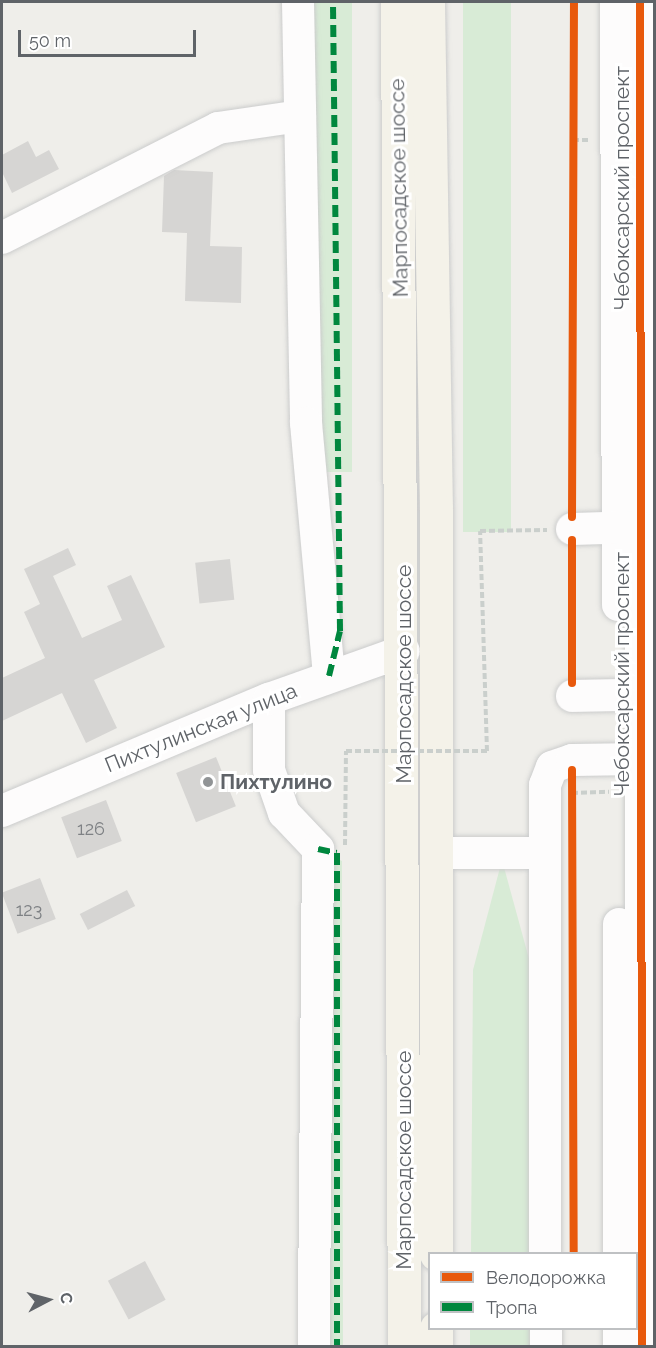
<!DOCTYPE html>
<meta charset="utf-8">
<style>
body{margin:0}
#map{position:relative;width:656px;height:1348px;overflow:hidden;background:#efeeea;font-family:Raleway,sans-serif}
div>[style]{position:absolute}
.green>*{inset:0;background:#d8ebd6;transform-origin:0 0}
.building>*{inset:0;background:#d6d5d3;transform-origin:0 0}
.path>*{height:4px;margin-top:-2px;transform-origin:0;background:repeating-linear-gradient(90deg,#cacfcc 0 6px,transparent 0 9px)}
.roads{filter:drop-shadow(0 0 2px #cbcccc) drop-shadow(0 0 2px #cbcccc)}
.minor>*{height:32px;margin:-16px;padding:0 16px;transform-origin:16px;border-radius:16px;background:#fdfcfc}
.major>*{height:33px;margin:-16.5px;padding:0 16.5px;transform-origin:16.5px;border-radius:16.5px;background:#f4f2e9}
.path-bridge>*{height:4px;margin-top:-2px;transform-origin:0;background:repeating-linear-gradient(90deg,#cacfcc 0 6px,transparent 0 9px)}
.quiet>*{height:6px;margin-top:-3px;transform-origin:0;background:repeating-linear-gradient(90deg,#00873e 0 12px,transparent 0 18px)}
.cycleway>*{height:8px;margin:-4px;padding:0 4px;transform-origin:4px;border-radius:4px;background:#e8590c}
.dots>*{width:16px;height:16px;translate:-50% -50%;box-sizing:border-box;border:3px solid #fff;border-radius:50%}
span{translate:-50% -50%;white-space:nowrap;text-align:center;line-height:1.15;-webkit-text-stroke:6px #fff;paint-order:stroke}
.number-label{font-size:18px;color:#7e8184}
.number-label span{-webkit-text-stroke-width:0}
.street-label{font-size:21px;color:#5f6368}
.poi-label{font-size:21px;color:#5f6368;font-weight:700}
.left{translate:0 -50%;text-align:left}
.frame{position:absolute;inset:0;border:3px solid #5f6368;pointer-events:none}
.legend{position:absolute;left:428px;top:1252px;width:210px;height:78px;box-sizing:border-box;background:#fff;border:2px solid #bfc1c3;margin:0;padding:8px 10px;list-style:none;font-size:18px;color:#5f6368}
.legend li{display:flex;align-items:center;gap:12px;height:30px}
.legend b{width:30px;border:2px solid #bfc1c3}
.north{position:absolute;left:18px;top:1270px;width:60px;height:60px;-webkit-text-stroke:4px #fff;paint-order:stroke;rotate:84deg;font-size:16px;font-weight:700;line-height:24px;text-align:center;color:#5f6368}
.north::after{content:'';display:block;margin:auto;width:21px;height:27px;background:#5f6368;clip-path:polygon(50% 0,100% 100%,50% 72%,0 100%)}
.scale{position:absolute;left:18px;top:30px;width:178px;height:27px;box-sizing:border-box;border:3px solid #5f6368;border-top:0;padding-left:8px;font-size:18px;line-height:21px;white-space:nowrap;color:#5f6368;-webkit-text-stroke:4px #fff;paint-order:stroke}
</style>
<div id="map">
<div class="green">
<div style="left:305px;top:2px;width:47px;height:470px"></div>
<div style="left:463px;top:2px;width:48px;height:530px"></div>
<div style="clip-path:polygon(318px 849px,342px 861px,343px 1346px,314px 1346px)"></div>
<div style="clip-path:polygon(502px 860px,540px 999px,540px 1253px,471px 1254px,473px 970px)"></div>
<div style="left:470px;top:1329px;width:69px;height:17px"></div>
</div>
<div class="building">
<div style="clip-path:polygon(28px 141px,36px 157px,49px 150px,59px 169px,12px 193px,2px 172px,2px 155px)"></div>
<div style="clip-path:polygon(174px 170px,213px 172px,210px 246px,242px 247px,241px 303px,185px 301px,187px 233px,162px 232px,164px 176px)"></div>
<div style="clip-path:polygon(68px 548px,76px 565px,53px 576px,82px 638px,122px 620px,107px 586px,131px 575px,165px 647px,94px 680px,117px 728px,86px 743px,62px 693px,2px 721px,2px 678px,45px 658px,24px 612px,40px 604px,24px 569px)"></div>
<div style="left:230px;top:559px;width:41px;height:35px;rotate:84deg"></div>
<div style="left:216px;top:757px;width:53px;height:43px;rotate:68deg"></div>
<div style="left:106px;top:800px;width:44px;height:48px;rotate:69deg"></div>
<div style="left:40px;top:878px;width:44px;height:41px;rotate:69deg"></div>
<div style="left:127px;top:890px;width:18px;height:53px;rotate:63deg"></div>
<div style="left:145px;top:1261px;width:44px;height:42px;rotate:62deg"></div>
</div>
<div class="path">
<div style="left:573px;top:140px;width:16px"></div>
<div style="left:572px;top:502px;width:500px;rotate:-89.77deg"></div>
<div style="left:572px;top:554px;width:116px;rotate:90deg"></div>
<div style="left:487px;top:751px;width:220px;rotate:-91.8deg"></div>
<div style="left:480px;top:531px;width:67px;rotate:-0.9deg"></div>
<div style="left:572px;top:793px;width:37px;rotate:-2deg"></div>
<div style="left:345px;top:845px;width:94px;rotate:-89.4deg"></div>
</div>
<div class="roads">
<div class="minor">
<div style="left:298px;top:2px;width:421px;rotate:88.9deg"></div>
<div style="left:306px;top:423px;width:254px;rotate:84.8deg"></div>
<div style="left:616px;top:2px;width:603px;rotate:89.81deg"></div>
<div style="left:640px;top:2px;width:1344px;rotate:89.91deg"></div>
<div style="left:2px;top:238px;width:242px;rotate:-27deg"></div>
<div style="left:218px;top:128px;width:83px;rotate:-8.3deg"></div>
<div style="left:572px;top:529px;width:67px;rotate:-1.7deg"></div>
<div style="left:572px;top:696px;width:47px;rotate:-1.2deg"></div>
<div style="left:269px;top:699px;width:71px;rotate:90deg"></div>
<div style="left:269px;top:770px;width:46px;rotate:70.8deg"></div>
<div style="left:284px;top:813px;width:50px;rotate:46.6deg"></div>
<div style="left:318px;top:849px;width:497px;rotate:90.5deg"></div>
<div style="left:2px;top:811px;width:290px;rotate:-22.8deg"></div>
<div style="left:269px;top:699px;width:143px;rotate:-19.6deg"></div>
<div style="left:436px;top:853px;width:107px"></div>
<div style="left:545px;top:1254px;width:469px;rotate:-90deg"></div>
<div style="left:545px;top:785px;width:19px;rotate:-69deg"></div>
<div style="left:552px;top:767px;width:21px;rotate:-19deg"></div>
<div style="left:572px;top:760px;width:68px;rotate:-0.8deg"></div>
<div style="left:619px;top:1254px;width:330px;rotate:-90deg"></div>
<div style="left:546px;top:1328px;width:18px;rotate:90deg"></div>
<div style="left:619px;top:1346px;width:18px;rotate:-90deg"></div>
</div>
<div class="major">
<div style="left:397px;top:2px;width:1344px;rotate:89.7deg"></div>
<div style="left:428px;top:2px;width:507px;rotate:89.1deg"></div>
<div style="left:436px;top:509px;width:745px;rotate:90deg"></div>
<div style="left:436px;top:1346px;width:18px;rotate:-90deg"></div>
</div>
</div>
<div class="path-bridge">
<div style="left:346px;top:751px;width:141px"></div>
</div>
<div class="quiet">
<div style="left:329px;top:676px;width:46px;rotate:-76.3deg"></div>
<div style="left:340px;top:631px;width:629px;rotate:-90.64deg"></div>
<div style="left:318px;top:849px;width:19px;rotate:12deg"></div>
<div style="left:337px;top:853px;width:493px;rotate:90deg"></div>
</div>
<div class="cycleway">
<div style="left:640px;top:2px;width:1344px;rotate:89.91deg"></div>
<div style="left:572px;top:517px;width:515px;rotate:-89.78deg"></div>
<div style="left:572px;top:540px;width:143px;rotate:90deg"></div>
<div style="left:572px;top:770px;width:484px;rotate:89.8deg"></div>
</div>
<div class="dots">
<div style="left:208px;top:782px;background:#919496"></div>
</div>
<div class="number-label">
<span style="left:91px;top:829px">126</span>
<span style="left:29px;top:910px">123</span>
</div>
<div class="street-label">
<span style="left:399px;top:188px;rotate:-91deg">Марпосадское шоссе</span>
<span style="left:622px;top:188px;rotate:-90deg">Чебоксарский проспект</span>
<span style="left:404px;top:674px;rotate:-90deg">Марпосадское шоссе</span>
<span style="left:622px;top:674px;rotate:-90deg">Чебоксарский проспект</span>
<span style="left:201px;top:728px;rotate:-22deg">Пихтулинская улица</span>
<span style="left:404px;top:1160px;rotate:-90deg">Марпосадское шоссе</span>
</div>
<div class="poi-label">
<span class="left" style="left:220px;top:782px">Пихтулино</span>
</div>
<div class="frame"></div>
<ul class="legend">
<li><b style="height:8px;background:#e8590c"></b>Велодорожка</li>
<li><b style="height:8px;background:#00873e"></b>Тропа</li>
</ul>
<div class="north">С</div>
<div class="scale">50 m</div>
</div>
